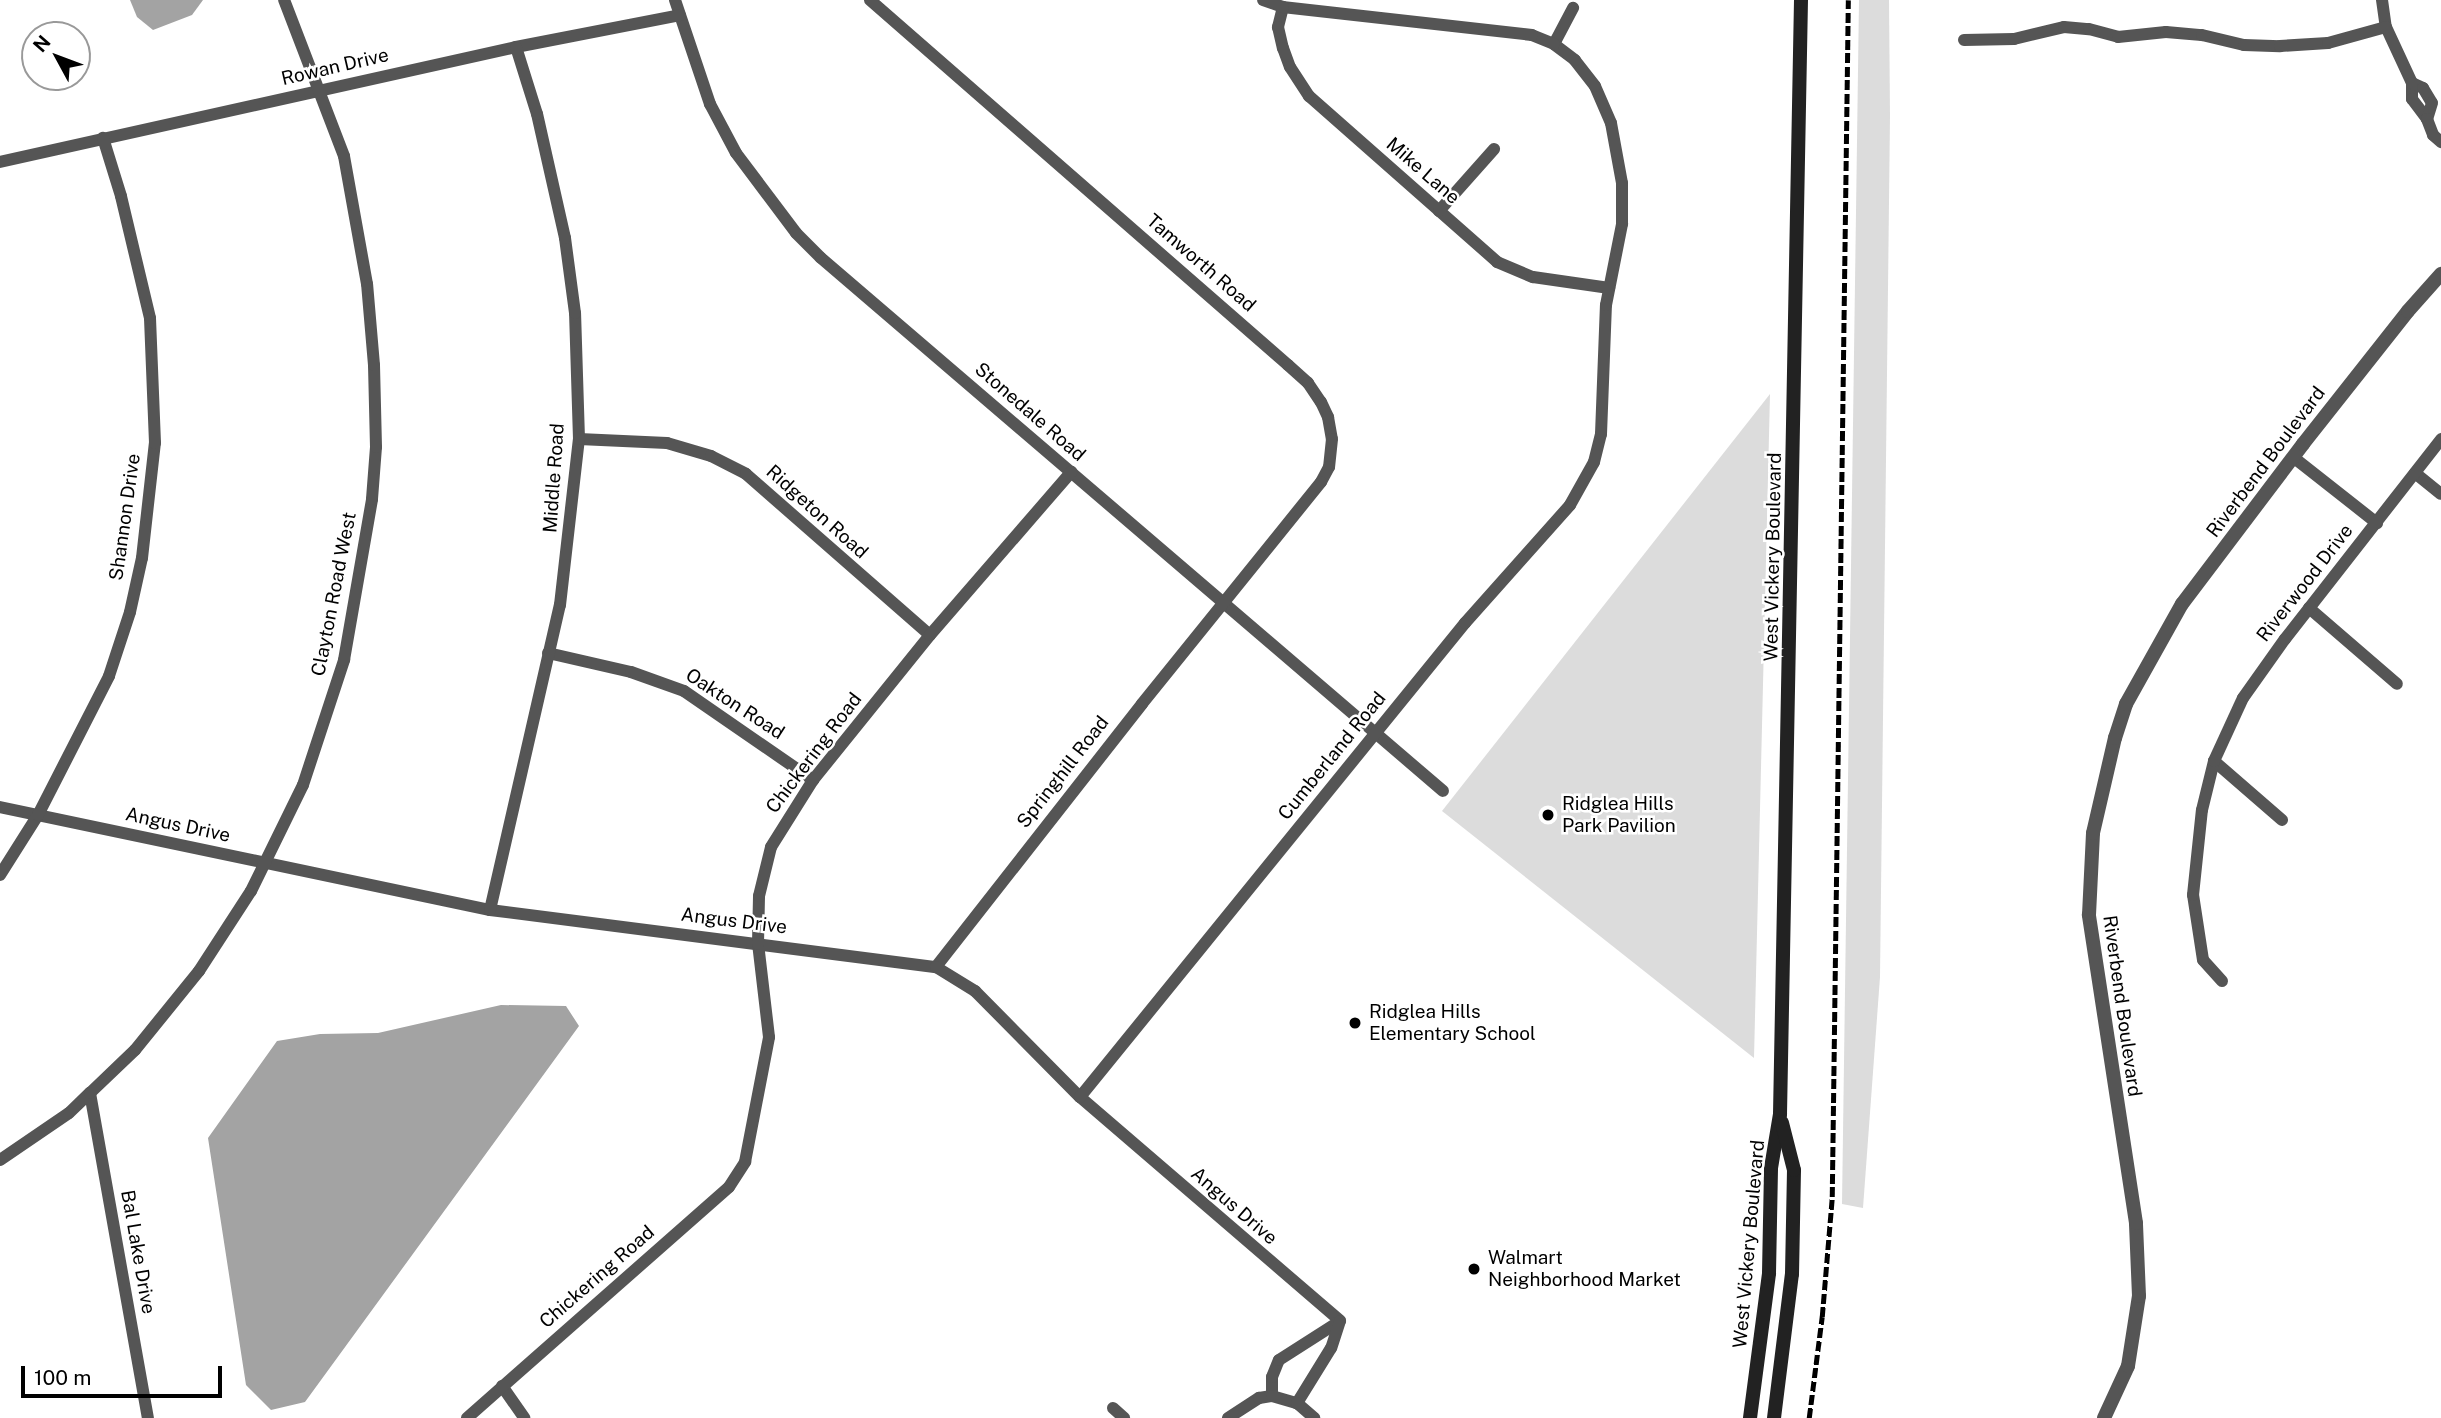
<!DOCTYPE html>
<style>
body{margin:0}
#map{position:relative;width:2441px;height:1418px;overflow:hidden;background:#fff;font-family:"Public Sans",sans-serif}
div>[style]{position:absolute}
.green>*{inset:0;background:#dcdcdc}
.water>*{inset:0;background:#a3a3a3}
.minor>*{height:12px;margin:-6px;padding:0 6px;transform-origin:6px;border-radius:6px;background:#555}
.tertiary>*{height:14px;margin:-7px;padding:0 7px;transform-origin:7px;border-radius:7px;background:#555}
.secondary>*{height:14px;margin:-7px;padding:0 7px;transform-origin:7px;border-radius:7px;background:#222}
.rail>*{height:4.5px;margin-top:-2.25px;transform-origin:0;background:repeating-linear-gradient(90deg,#000 0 10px,transparent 0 13.5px)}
.dots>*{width:19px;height:19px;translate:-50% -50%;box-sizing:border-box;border:4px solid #fff;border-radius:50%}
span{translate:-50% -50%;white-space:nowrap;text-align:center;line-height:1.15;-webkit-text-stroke:5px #fff;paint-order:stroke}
.street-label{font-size:19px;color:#000}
.poi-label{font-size:19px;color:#000}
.left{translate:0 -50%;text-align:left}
.north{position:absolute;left:21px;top:21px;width:70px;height:70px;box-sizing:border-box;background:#fff;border:2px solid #999;border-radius:50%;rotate:311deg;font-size:19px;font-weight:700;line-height:28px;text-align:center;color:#000}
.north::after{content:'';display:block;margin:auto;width:24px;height:32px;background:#000;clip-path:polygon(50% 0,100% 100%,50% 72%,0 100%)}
.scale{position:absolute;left:21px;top:1366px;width:201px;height:32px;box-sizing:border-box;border:4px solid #000;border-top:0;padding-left:9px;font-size:21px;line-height:24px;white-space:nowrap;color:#000;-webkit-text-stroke:5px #fff;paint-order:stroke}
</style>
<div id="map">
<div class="green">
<div style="clip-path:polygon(1859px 0,1889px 0,1890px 116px,1880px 977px,1863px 1208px,1842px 1204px)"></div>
<div style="clip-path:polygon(1770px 394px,1754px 1058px,1442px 811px)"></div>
</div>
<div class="water">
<div style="clip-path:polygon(130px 0,203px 0,192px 15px,153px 30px,137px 17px)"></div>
<div style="clip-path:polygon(501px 1005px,566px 1006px,579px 1026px,305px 1402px,271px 1410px,246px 1385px,208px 1138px,277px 1041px,320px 1034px,378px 1033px)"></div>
</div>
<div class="minor">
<div style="left:675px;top:0;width:110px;rotate:71.4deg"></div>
<div style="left:710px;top:104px;width:55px;rotate:62deg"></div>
<div style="left:736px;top:153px;width:100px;rotate:53.1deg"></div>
<div style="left:796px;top:233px;width:35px;rotate:45deg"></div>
<div style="left:821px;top:258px;width:819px;rotate:40.59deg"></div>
<div style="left:870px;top:0;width:555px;rotate:41.13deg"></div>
<div style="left:1288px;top:365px;width:27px;rotate:42deg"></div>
<div style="left:1308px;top:383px;width:23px;rotate:56deg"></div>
<div style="left:1321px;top:402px;width:17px;rotate:65deg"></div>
<div style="left:1328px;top:417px;width:22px;rotate:80deg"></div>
<div style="left:1332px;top:439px;width:28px;rotate:96deg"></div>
<div style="left:1329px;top:467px;width:17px;rotate:118deg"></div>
<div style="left:1321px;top:482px;width:285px;rotate:128.9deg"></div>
<div style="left:1142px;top:704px;width:334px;rotate:128.1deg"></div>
<div style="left:2382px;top:0;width:27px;rotate:82deg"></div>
<div style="left:2386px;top:27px;width:62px;rotate:65.1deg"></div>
<div style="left:2412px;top:83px;width:16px;rotate:90deg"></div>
<div style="left:2412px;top:99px;width:25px;rotate:53deg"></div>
<div style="left:1283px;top:7px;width:21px;rotate:104deg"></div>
<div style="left:1278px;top:27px;width:22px;rotate:77deg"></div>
<div style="left:1283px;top:48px;width:20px;rotate:70deg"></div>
<div style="left:1290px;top:67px;width:35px;rotate:57deg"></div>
<div style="left:1309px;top:96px;width:251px;rotate:41.4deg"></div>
<div style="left:1497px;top:262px;width:39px;rotate:23deg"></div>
<div style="left:1533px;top:277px;width:77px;rotate:8.2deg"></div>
<div style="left:1964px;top:40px;width:50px;rotate:-1.1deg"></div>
<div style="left:2014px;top:39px;width:51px;rotate:-13.5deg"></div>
<div style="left:2064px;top:27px;width:25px;rotate:5deg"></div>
<div style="left:2089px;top:29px;width:30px;rotate:15deg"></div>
<div style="left:2118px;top:37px;width:48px;rotate:-5.9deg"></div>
<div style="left:2166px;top:32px;width:36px;rotate:5deg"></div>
<div style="left:2202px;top:35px;width:43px;rotate:13.4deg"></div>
<div style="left:2244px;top:45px;width:36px;rotate:2deg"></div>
<div style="left:2280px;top:46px;width:48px;rotate:-3.6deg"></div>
<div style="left:2328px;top:43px;width:60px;rotate:-15.4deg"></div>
<div style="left:1554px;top:44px;width:41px;rotate:-62.2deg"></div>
<div style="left:2412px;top:83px;width:12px;rotate:24deg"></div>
<div style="left:2423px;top:88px;width:17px;rotate:59deg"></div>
<div style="left:2432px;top:103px;width:17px;rotate:107deg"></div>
<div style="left:2427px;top:119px;width:17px;rotate:69deg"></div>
<div style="left:2433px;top:135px;width:11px;rotate:41deg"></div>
<div style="left:0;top:162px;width:529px;rotate:-12.56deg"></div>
<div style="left:516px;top:47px;width:167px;rotate:-11deg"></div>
<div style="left:1439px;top:211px;width:83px;rotate:-48.4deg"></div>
<div style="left:579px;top:439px;width:88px;rotate:2.6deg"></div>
<div style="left:667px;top:443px;width:46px;rotate:16.5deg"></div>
<div style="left:711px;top:456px;width:39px;rotate:27deg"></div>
<div style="left:746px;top:474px;width:244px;rotate:41.2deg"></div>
<div style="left:2293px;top:457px;width:107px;rotate:38.2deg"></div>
<div style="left:2415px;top:473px;width:33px;rotate:39deg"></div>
<div style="left:2309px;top:608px;width:116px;rotate:40.8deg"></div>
<div style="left:548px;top:653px;width:85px;rotate:12.9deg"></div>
<div style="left:631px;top:672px;width:56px;rotate:19.7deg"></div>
<div style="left:684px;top:691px;width:157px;rotate:34.6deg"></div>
<div style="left:2214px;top:761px;width:90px;rotate:40.9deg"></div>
<div style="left:0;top:807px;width:501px;rotate:11.87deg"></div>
<div style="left:490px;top:910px;width:450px;rotate:7.3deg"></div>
<div style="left:936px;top:967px;width:46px;rotate:31.6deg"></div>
<div style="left:975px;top:991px;width:149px;rotate:45.3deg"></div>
<div style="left:1080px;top:1097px;width:343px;rotate:40.7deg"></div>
<div style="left:0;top:875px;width:71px;rotate:-57.7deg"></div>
<div style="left:38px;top:815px;width:156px;rotate:-62.9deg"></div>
<div style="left:109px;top:676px;width:67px;rotate:-71.8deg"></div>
<div style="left:130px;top:612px;width:55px;rotate:-77.5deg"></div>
<div style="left:142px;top:558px;width:116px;rotate:-83.6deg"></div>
<div style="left:155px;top:443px;width:125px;rotate:-92.3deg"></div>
<div style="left:150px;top:318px;width:125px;rotate:-103.4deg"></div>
<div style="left:121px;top:196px;width:61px;rotate:-107.2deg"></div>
<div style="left:490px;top:910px;width:313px;rotate:-77.1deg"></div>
<div style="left:560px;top:605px;width:167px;rotate:-83.5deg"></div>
<div style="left:579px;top:439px;width:126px;rotate:-91.8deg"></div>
<div style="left:575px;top:313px;width:76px;rotate:-97.6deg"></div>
<div style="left:565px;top:238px;width:127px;rotate:-102.7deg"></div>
<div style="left:537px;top:114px;width:70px;rotate:-107.4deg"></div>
<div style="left:2222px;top:981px;width:28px;rotate:-132deg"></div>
<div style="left:2203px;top:960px;width:66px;rotate:-98.7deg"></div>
<div style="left:2193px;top:895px;width:85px;rotate:-84deg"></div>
<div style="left:2202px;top:810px;width:50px;rotate:-76.2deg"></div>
<div style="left:2214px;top:761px;width:69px;rotate:-65.3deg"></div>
<div style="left:2243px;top:698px;width:72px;rotate:-54.6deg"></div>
<div style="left:2285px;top:639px;width:254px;rotate:-52deg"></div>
<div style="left:90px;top:1093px;width:330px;rotate:79.9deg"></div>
<div style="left:1080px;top:1097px;width:611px;rotate:-50.92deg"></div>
<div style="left:1465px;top:623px;width:158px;rotate:-48.3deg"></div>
<div style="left:1570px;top:505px;width:49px;rotate:-60.8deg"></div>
<div style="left:1594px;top:462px;width:29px;rotate:-76deg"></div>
<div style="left:1601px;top:434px;width:129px;rotate:-87.8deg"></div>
<div style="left:1606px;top:305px;width:83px;rotate:-78.8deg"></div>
<div style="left:1622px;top:224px;width:41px;rotate:-90deg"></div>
<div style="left:1622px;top:183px;width:61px;rotate:-100.4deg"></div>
<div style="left:1611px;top:123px;width:40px;rotate:-113.4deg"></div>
<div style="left:1595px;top:86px;width:33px;rotate:-128deg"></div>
<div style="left:1575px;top:60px;width:26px;rotate:-143deg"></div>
<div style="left:1554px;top:44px;width:24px;rotate:-158deg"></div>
<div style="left:1532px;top:35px;width:251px;rotate:-173.6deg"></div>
<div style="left:1283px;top:7px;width:21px;rotate:-161deg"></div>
<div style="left:0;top:1160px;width:83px;rotate:-34.3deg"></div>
<div style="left:69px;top:1113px;width:29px;rotate:-44deg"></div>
<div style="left:90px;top:1093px;width:62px;rotate:-43.7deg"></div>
<div style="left:135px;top:1050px;width:102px;rotate:-51deg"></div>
<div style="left:199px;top:971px;width:95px;rotate:-57deg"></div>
<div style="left:251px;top:891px;width:118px;rotate:-63.9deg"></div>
<div style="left:303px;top:785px;width:132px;rotate:-71.8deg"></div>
<div style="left:344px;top:660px;width:163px;rotate:-80.1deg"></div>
<div style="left:372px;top:499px;width:52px;rotate:-85.6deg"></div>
<div style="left:376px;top:447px;width:82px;rotate:-91.4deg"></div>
<div style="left:374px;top:365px;width:81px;rotate:-94.9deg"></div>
<div style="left:367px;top:284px;width:130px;rotate:-100.2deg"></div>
<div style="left:344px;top:156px;width:167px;rotate:-111deg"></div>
<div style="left:502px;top:1386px;width:39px;rotate:55deg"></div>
<div style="left:1272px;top:1396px;width:19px;rotate:-90deg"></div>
<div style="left:1272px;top:1377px;width:18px;rotate:-68deg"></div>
<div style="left:1279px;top:1360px;width:72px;rotate:-32.6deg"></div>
<div style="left:1340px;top:1321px;width:28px;rotate:108deg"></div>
<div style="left:1331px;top:1348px;width:65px;rotate:121.7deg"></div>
<div style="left:1113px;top:1408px;width:15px;rotate:42deg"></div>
<div style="left:467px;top:1418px;width:349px;rotate:-41.4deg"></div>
<div style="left:729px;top:1187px;width:30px;rotate:-57deg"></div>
<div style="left:745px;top:1162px;width:127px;rotate:-79.1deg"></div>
<div style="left:769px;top:1037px;width:94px;rotate:-96.7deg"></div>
<div style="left:758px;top:944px;width:48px;rotate:-88.8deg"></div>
<div style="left:759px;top:896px;width:50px;rotate:-76.2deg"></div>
<div style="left:771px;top:847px;width:79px;rotate:-57.9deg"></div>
<div style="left:813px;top:780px;width:186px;rotate:-51.1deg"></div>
<div style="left:930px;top:635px;width:216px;rotate:-49.1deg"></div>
<div style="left:1228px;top:1418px;width:37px;rotate:-33deg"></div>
<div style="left:1259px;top:1398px;width:13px;rotate:-9deg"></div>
<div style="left:1272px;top:1396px;width:26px;rotate:16deg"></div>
<div style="left:1297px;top:1403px;width:23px;rotate:41deg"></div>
</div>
<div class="tertiary">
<div style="left:2104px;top:1418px;width:57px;rotate:-65.2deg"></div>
<div style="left:2128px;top:1366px;width:71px;rotate:-81.1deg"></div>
<div style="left:2139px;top:1296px;width:73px;rotate:-92.4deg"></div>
<div style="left:2136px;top:1223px;width:312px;rotate:-98.7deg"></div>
<div style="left:2089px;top:915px;width:82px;rotate:-87.2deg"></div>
<div style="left:2093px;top:833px;width:98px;rotate:-77deg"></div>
<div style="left:2115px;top:738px;width:36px;rotate:-72deg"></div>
<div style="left:2126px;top:704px;width:115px;rotate:-60.8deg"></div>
<div style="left:2182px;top:604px;width:201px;rotate:-52.9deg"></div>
<div style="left:2303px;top:444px;width:169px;rotate:-51.7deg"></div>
<div style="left:2408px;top:311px;width:50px;rotate:-48.3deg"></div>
</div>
<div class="secondary">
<div style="left:1750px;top:1418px;width:146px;rotate:-82.5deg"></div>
<div style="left:1769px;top:1273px;width:105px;rotate:-88.9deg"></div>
<div style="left:1771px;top:1168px;width:55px;rotate:-80.5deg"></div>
<div style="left:1780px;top:1114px;width:1114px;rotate:-88.92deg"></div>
<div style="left:1774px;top:1418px;width:145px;rotate:-82.9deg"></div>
<div style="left:1792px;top:1274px;width:104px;rotate:-88.9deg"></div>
<div style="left:1794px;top:1170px;width:49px;rotate:-104.3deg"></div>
</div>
<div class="rail">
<div style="left:1809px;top:1418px;width:102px;rotate:-82.7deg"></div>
<div style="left:1822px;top:1317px;width:120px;rotate:-85.2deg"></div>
<div style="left:1832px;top:1197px;width:1197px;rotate:-89.23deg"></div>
</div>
<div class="dots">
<div style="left:1548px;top:815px;background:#000"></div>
<div style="left:1355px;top:1023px;background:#000"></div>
<div style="left:1474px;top:1269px;background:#000"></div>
</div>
<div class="street-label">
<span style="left:335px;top:67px;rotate:-13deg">Rowan Drive</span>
<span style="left:1423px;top:171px;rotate:41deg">Mike Lane</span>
<span style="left:1201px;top:263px;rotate:41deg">Tamworth Road</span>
<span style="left:1030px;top:412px;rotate:41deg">Stonedale Road</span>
<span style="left:2266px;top:462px;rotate:-53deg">Riverbend Boulevard</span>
<span style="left:554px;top:478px;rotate:-86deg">Middle Road</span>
<span style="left:817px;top:512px;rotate:42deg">Ridgeton Road</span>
<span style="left:125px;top:517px;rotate:-82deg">Shannon Drive</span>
<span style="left:1773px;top:557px;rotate:-89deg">West Vickery Boulevard</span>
<span style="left:2305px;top:583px;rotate:-52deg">Riverwood Drive</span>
<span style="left:334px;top:594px;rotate:-79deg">Clayton Road West</span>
<span style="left:735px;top:704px;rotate:33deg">Oakton Road</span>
<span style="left:814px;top:753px;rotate:-53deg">Chickering Road</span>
<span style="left:1332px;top:756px;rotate:-51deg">Cumberland Road</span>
<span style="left:1063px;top:772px;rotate:-52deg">Springhill Road</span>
<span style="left:178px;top:825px;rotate:12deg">Angus Drive</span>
<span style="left:734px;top:921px;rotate:7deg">Angus Drive</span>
<span style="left:2122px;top:1006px;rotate:82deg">Riverbend Boulevard</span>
<span style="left:1234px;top:1206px;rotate:41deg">Angus Drive</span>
<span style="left:1749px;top:1244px;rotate:-85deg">West Vickery Boulevard</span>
<span style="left:138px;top:1252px;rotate:80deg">Bal Lake Drive</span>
<span style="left:597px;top:1277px;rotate:-41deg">Chickering Road</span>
</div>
<div class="poi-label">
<span class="left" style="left:1562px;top:815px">Ridglea Hills<br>Park Pavilion</span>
<span class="left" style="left:1369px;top:1023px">Ridglea Hills<br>Elementary School</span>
<span class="left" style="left:1488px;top:1269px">Walmart<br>Neighborhood Market</span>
</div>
<div class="north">N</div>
<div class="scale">100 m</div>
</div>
